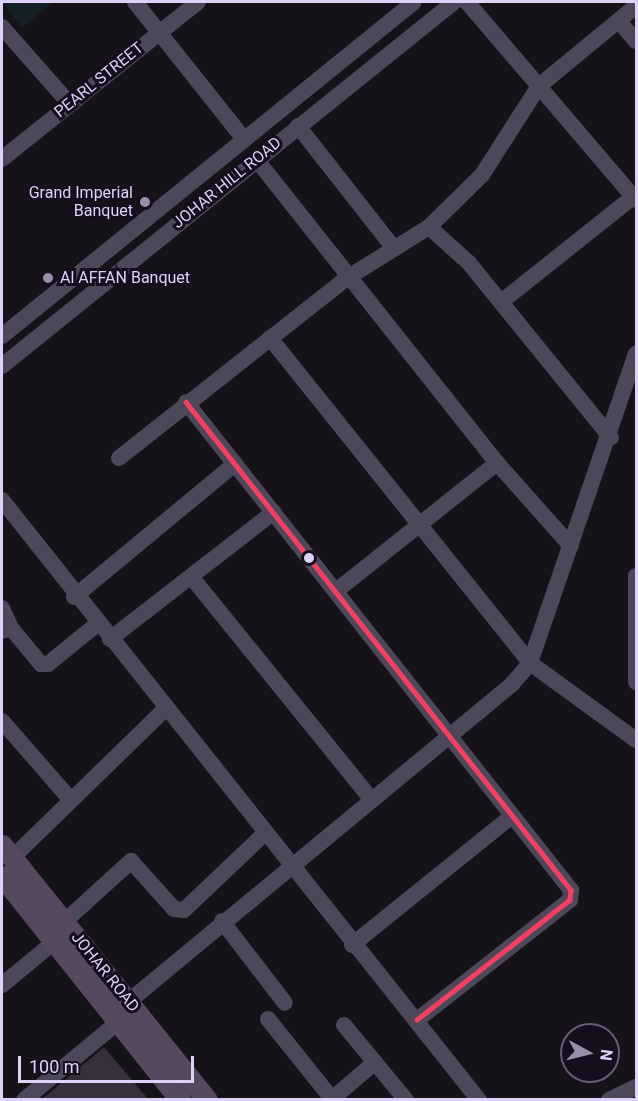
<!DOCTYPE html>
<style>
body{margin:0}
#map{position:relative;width:638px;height:1101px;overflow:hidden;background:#16121a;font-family:Roboto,sans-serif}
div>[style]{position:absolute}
.green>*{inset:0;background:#132124}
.building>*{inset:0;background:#35303c}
.minor>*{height:16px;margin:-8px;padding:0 8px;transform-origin:8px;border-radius:8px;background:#4c4859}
.major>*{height:21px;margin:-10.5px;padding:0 10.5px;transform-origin:10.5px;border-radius:10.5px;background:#56495e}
.bus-1>*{height:4.5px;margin:-2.25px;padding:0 2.25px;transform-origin:2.25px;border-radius:2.25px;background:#f24062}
.dots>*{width:16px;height:16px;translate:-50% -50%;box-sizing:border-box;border:3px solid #150f1d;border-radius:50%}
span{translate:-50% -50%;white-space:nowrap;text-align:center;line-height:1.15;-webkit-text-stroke:6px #150f1d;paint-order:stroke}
.street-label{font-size:16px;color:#dfd2f9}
.poi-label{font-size:16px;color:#dfd2f9}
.right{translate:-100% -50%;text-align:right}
.left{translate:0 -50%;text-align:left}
.frame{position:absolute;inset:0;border:3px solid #dfd2f9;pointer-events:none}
.north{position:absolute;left:560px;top:1023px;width:60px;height:60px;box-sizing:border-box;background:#150f1d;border:2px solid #665d75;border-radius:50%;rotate:97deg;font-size:16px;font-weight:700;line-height:24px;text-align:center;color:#dfd2f9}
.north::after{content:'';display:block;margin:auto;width:21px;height:27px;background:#998fab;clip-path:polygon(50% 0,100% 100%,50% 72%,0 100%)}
.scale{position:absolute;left:18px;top:1056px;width:176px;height:27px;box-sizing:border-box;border:3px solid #dfd2f9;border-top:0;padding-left:8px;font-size:18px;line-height:21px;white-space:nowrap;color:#dfd2f9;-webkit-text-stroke:4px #150f1d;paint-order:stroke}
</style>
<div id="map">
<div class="green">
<div style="clip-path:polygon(2px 2px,53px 2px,22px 28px)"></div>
</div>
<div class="building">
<div style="clip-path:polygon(104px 1047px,149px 1100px,41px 1100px)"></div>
</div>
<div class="minor">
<div style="left:135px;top:2px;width:175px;rotate:51.5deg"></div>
<div style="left:467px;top:2px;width:260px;rotate:49.5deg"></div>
<div style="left:619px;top:21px;width:26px;rotate:50deg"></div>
<div style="left:2px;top:27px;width:103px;rotate:48.6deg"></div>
<div style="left:298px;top:126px;width:154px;rotate:51.9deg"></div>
<div style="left:2px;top:159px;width:251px;rotate:-38.7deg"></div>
<div style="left:256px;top:159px;width:388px;rotate:51.6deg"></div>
<div style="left:497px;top:463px;width:111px;rotate:48.3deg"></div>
<div style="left:429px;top:227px;width:74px;rotate:-44.5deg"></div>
<div style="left:482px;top:175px;width:106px;rotate:-57.4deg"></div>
<div style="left:539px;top:86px;width:126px;rotate:-39.5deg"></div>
<div style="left:501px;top:302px;width:169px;rotate:-38.5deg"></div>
<div style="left:2px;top:336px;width:530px;rotate:-39.03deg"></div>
<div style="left:270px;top:338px;width:416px;rotate:51.3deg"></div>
<div style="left:530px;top:663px;width:131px;rotate:36deg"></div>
<div style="left:2px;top:366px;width:580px;rotate:-38.84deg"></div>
<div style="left:186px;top:402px;width:622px;rotate:51.73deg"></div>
<div style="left:571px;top:890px;width:10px;rotate:96deg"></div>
<div style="left:570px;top:900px;width:194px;rotate:141.9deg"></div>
<div style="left:119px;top:458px;width:290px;rotate:-38.3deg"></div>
<div style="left:347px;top:278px;width:97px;rotate:-31.9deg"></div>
<div style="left:429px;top:227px;width:54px;rotate:42deg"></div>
<div style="left:469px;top:263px;width:225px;rotate:50.9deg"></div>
<div style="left:2px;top:500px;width:767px;rotate:51.52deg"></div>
<div style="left:636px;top:576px;width:106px;rotate:90deg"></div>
<div style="left:193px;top:579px;width:283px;rotate:51deg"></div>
<div style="left:336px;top:591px;width:206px;rotate:-38.5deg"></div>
<div style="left:74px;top:597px;width:209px;rotate:-39.6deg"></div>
<div style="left:2px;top:608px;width:22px;rotate:66deg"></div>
<div style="left:2px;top:631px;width:9px;rotate:-18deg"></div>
<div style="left:11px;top:628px;width:47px;rotate:50.2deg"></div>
<div style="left:41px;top:664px;width:7px"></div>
<div style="left:48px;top:664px;width:63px;rotate:-39.2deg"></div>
<div style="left:110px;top:639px;width:207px;rotate:-37.8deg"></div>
<div style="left:2px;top:721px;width:105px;rotate:48.9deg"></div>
<div style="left:12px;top:858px;width:214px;rotate:-44.2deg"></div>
<div style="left:222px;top:921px;width:103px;rotate:52.5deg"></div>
<div style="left:64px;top:922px;width:91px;rotate:-42.3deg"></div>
<div style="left:131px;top:861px;width:64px;rotate:48.1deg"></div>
<div style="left:174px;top:909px;width:10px;rotate:6deg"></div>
<div style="left:184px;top:910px;width:110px;rotate:-43.5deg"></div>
<div style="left:352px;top:945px;width:206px;rotate:-38.9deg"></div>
<div style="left:2px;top:985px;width:67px;rotate:-39.6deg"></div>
<div style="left:128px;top:1002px;width:499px;rotate:-39.6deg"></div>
<div style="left:512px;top:684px;width:28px;rotate:-49deg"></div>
<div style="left:530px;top:663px;width:327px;rotate:-71.1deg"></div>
<div style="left:268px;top:1019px;width:104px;rotate:51.3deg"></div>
<div style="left:344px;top:1025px;width:97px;rotate:50.4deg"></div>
<div style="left:24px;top:1100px;width:121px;rotate:-39.6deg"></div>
<div style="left:331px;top:1100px;width:58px;rotate:-40.8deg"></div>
<div style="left:609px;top:1100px;width:30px;rotate:-26deg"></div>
</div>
<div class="major">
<div style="left:2px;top:845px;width:327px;rotate:51.2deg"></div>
<div style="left:2px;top:876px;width:286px;rotate:51.5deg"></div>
</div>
<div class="bus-1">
<div style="left:186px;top:402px;width:622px;rotate:51.73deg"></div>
<div style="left:571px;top:890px;width:10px;rotate:96deg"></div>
<div style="left:570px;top:900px;width:194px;rotate:141.9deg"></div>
</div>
<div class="dots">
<div style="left:145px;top:202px;background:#998fab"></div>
<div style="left:48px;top:278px;background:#998fab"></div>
<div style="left:309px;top:558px;background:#dfd2f9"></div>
</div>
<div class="street-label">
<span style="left:99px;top:80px;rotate:-39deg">PEARL STREET</span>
<span style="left:227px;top:183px;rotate:-39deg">JOHAR HILL ROAD</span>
<span style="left:105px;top:972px;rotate:51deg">JOHAR ROAD</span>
</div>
<div class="poi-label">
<span class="right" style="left:133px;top:202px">Grand Imperial<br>Banquet</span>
<span class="left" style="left:60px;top:278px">Al AFFAN Banquet</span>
</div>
<div class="frame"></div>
<div class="north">N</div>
<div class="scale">100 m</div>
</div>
